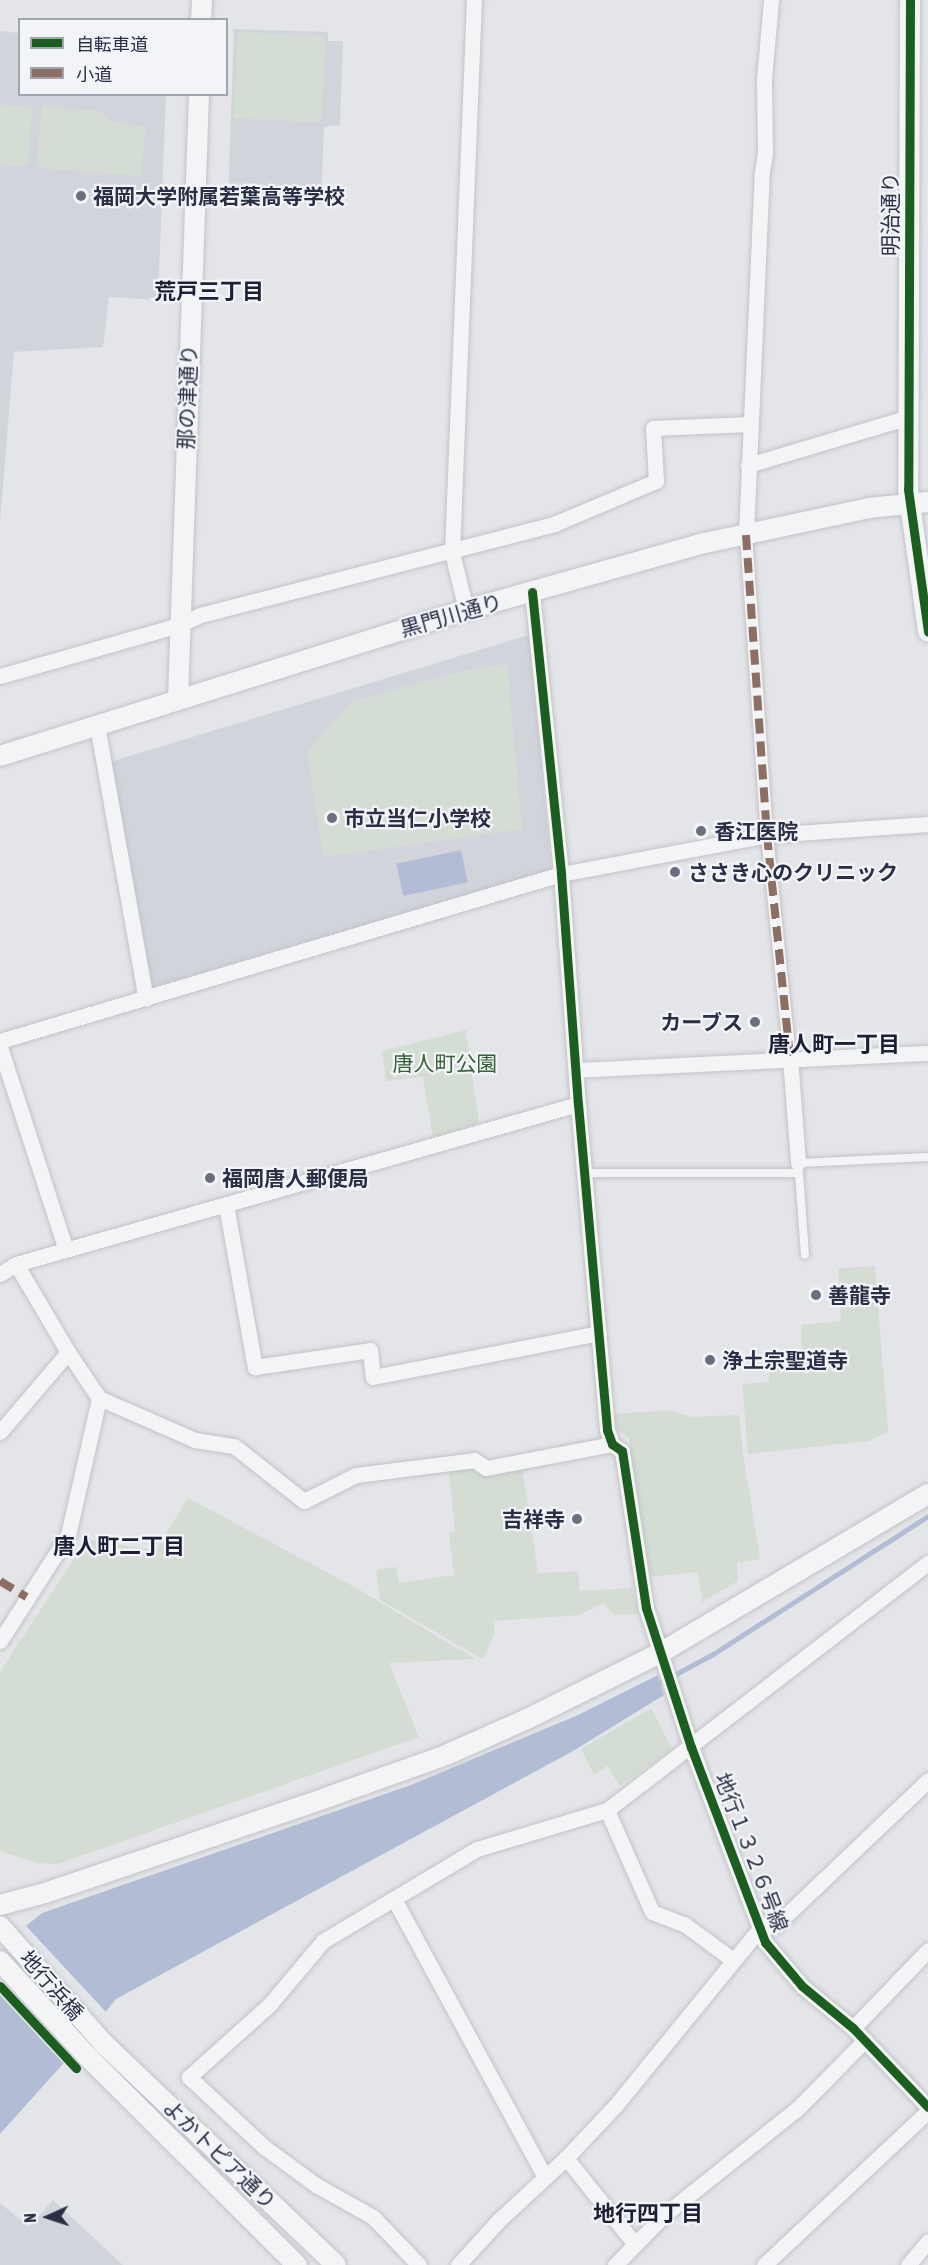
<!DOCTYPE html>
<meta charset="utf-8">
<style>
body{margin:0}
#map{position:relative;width:928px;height:2265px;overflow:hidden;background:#e4e5e9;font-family:"Asap Condensed","Noto Sans JP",sans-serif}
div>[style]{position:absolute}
.built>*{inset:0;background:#d2d4dc}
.green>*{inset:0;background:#d3ddd4;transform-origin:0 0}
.water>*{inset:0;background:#b2bdd5;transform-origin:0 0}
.pier>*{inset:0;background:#e4e5e9}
.stream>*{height:5px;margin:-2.5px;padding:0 2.5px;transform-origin:2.5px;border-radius:2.5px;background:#b2bdd5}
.roads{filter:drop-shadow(0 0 2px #c2c3c7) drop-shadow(0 0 2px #c2c3c7)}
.service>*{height:8px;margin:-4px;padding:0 4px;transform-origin:4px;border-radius:4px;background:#f3f4f6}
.pedestrian>*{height:12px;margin:-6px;padding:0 6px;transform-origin:6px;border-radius:6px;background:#f3f4f6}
.minor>*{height:15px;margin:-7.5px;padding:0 7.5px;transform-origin:7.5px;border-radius:7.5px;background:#f3f4f6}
.tertiary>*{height:20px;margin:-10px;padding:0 10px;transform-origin:10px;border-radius:10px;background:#f3f4f6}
.quiet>*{height:8px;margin-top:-4px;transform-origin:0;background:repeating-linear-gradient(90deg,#8d6e63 0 15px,transparent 0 23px)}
.cycleway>*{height:9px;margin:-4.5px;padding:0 4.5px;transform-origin:4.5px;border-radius:4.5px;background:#1b5e20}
.dots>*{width:16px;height:16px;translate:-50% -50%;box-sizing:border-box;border:3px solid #f2f4f8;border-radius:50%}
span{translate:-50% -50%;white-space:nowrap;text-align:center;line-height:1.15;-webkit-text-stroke:4.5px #f2f4f8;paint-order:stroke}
.poi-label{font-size:21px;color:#292f44;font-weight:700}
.left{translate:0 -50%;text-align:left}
.right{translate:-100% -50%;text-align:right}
.street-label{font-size:21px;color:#292f44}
.park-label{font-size:21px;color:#376136}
.neighbourhood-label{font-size:22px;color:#1b2035;font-weight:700}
.legend{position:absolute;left:18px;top:18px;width:210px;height:78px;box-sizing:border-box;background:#f2f4f8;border:2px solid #a2a5b0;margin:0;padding:8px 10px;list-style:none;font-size:18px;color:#292f44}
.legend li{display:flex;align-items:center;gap:12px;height:30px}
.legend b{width:30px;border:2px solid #a2a5b0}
.north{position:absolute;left:18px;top:2187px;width:60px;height:60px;-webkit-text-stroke:4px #f2f4f8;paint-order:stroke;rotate:267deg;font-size:16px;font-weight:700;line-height:24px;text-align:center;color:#292f44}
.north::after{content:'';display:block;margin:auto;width:21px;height:27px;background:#292f44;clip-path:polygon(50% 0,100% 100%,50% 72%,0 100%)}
</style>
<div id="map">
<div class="built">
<div style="clip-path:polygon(234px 29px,328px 32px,328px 41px,343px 41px,340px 125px,324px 127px,321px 204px,228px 200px)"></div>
<div style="clip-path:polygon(0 31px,19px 33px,20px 94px,166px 95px,158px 300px,109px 297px,103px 347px,14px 352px,0 522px)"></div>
<div style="clip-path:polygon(529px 635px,551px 870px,149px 988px,109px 766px,113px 761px)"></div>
<div style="clip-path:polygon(53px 2200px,123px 2265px,0 2265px,0 2203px,29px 2227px)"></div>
</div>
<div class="green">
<div style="left:238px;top:32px;width:88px;height:86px;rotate:3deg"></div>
<div style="clip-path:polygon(0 105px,32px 107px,28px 163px,24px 167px,0 164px)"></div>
<div style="clip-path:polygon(42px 107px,100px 111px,113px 122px,146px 127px,141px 176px,40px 168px,36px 165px)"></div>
<div style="clip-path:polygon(507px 664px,522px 829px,323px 857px,307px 752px,352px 701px,471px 669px)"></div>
<div style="clip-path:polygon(466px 1030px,479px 1123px,433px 1137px,423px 1077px,386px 1081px,382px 1051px)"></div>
<div style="clip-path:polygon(875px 1266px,888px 1432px,868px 1441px,748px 1454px,742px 1384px,769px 1382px,769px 1368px,803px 1365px,801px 1325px,841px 1321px,838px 1268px)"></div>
<div style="clip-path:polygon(669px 1410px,691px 1417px,739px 1415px,743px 1454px,760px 1559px,737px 1563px,738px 1581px,702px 1602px,698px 1572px,647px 1577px,629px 1438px,617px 1429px,614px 1414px)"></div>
<div style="clip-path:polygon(474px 1464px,477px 1474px,522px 1466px,538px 1573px,578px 1571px,580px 1591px,632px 1588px,639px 1614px,614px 1615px,603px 1603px,580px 1615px,493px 1621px,495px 1633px,483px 1659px,380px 1600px,376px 1570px,396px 1567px,399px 1583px,454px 1575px,449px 1533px,455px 1532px,449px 1471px)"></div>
<div style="clip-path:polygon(188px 1498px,358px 1589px,475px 1659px,389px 1663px,419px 1737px,58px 1864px,37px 1863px,3px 1852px,0 1849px,0 1672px,86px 1540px,156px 1550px)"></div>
<div style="clip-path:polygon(651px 1708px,672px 1749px,620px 1786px,607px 1766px,594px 1775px,581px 1749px)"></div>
</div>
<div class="water">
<div style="left:461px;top:850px;width:33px;height:66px;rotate:78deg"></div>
<div style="clip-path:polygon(658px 1675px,664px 1695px,573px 1751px,116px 1999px,71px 2055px,0 2134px,0 1931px,26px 1926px,42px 1913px,411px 1785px,578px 1715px)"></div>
</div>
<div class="pier">
<div style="clip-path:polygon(26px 1926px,106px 2012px,63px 2063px,0 1995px,0 1931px)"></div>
</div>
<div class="stream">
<div style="left:661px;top:1682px;width:59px;rotate:-28.3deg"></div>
<div style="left:713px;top:1654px;width:255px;rotate:-32.7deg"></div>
</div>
<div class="roads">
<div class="service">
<div style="left:584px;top:1173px;width:215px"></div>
<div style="left:799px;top:1173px;width:10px;rotate:-96deg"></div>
<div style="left:798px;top:1163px;width:130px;rotate:-2.6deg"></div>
<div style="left:799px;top:1173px;width:82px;rotate:85.8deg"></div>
</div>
<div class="pedestrian">
<div style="left:746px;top:535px;width:301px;rotate:86deg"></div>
<div style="left:767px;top:835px;width:224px;rotate:84.1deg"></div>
</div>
<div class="minor">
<div style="left:748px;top:465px;width:165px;rotate:-16.6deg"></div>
<div style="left:746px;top:535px;width:363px;rotate:-87.5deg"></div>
<div style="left:762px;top:172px;width:18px;rotate:-81deg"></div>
<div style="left:765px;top:154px;width:75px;rotate:-90.8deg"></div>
<div style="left:764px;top:79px;width:79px;rotate:-84.9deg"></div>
<div style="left:532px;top:592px;width:283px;rotate:84.1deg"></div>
<div style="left:561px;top:874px;width:231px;rotate:85.8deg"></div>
<div style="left:578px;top:1104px;width:327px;rotate:84.9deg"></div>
<div style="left:607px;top:1430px;width:15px;rotate:70deg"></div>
<div style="left:612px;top:1444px;width:12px;rotate:35deg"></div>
<div style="left:622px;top:1451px;width:159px;rotate:81.3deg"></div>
<div style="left:646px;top:1608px;width:146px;rotate:72.1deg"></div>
<div style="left:691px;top:1747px;width:209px;rotate:69.2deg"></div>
<div style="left:765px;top:1942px;width:57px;rotate:49.9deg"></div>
<div style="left:802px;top:1986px;width:66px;rotate:39.5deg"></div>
<div style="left:853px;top:2028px;width:109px;rotate:46.5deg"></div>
<div style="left:466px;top:610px;width:60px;rotate:-103.6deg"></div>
<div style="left:452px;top:552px;width:552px;rotate:-87.72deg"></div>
<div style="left:0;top:676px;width:186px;rotate:-15.9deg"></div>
<div style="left:179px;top:625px;width:23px;rotate:-25deg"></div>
<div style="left:200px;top:615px;width:366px;rotate:-14.4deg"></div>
<div style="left:554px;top:524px;width:111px;rotate:-22.9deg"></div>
<div style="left:656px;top:481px;width:53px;rotate:-93.2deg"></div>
<div style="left:653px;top:428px;width:97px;rotate:-2.4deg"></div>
<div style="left:97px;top:725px;width:278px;rotate:79.9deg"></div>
<div style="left:0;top:1041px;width:585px;rotate:-16.58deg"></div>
<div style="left:561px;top:874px;width:210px;rotate:-10.7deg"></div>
<div style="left:767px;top:835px;width:161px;rotate:-3.9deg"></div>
<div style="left:0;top:1047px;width:213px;rotate:72deg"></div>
<div style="left:790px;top:1058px;width:105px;rotate:85.6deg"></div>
<div style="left:576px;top:1070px;width:352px;rotate:-2.8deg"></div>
<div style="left:226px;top:1205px;width:165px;rotate:79.9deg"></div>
<div style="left:255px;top:1367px;width:116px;rotate:-8.4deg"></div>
<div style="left:370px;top:1350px;width:27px;rotate:84deg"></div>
<div style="left:373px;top:1377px;width:230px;rotate:-11deg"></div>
<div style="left:0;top:1274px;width:19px;rotate:-32deg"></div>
<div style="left:16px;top:1264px;width:584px;rotate:-15.89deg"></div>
<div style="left:99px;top:1398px;width:105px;rotate:23.6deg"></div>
<div style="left:195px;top:1440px;width:39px;rotate:9deg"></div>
<div style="left:234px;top:1446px;width:89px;rotate:38.2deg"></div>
<div style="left:304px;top:1501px;width:58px;rotate:-26.6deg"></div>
<div style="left:356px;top:1475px;width:119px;rotate:-7.2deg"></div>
<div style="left:474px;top:1460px;width:14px;rotate:34deg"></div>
<div style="left:486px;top:1468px;width:128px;rotate:-10.8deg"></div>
<div style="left:0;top:1432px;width:105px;rotate:-49.6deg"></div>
<div style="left:68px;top:1352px;width:102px;rotate:-120.6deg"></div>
<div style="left:0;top:1641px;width:126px;rotate:-57.3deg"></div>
<div style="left:68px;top:1535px;width:140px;rotate:-77.2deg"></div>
<div style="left:99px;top:1398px;width:55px;rotate:-124deg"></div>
<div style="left:607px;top:1810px;width:111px;rotate:66.2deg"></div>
<div style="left:652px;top:1912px;width:34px;rotate:21deg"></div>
<div style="left:684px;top:1924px;width:61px;rotate:36.3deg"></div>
<div style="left:394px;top:1899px;width:316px;rotate:61.5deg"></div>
<div style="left:853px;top:2028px;width:108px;rotate:-46.1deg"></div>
<div style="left:566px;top:2158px;width:110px;rotate:51.3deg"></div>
<div style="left:419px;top:2265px;width:66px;rotate:-133.8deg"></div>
<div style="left:373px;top:2217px;width:65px;rotate:-150.7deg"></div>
<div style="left:316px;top:2185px;width:64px;rotate:-143.8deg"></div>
<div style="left:264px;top:2147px;width:103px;rotate:-137deg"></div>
<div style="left:189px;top:2077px;width:109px;rotate:-42deg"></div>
<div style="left:270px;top:2004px;width:82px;rotate:-49.9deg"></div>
<div style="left:323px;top:1941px;width:179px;rotate:-30.9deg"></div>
<div style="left:477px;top:1849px;width:136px;rotate:-16.7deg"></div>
<div style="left:607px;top:1810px;width:405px;rotate:-37.6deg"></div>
<div style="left:458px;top:2265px;width:59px;rotate:-47.7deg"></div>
<div style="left:498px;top:2221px;width:93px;rotate:-42.8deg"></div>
<div style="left:566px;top:2158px;width:71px;rotate:-46.7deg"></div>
<div style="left:615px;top:2106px;width:231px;rotate:-50.8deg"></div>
<div style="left:761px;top:1927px;width:15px;rotate:-8deg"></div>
<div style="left:776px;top:1925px;width:210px;rotate:-43.6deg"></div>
<div style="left:615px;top:2265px;width:70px;rotate:-45.6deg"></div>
<div style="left:664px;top:2215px;width:170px;rotate:-38.6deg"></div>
<div style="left:797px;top:2109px;width:97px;rotate:-45.4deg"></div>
<div style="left:764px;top:2265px;width:225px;rotate:-43.2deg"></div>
<div style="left:908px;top:2265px;width:31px;rotate:-50deg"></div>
</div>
<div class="tertiary">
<div style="left:910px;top:0;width:489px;rotate:90.2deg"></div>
<div style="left:908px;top:489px;width:144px;rotate:82deg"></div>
<div style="left:201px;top:20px;width:20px;rotate:-87deg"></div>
<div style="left:178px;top:699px;width:605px;rotate:-88.01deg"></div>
<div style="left:0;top:756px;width:488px;rotate:-17.4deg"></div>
<div style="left:466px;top:610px;width:248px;rotate:-15.7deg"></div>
<div style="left:705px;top:543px;width:168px;rotate:-12deg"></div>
<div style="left:869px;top:508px;width:59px;rotate:-5.8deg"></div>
<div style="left:0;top:1905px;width:47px;rotate:-14.9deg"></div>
<div style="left:45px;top:1893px;width:302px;rotate:-18.7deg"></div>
<div style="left:331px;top:1796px;width:122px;rotate:-19.6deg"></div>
<div style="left:446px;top:1755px;width:89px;rotate:-24deg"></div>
<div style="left:527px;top:1719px;width:148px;rotate:-26.4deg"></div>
<div style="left:660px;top:1653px;width:312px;rotate:-30.7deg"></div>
<div style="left:0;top:1926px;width:157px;rotate:48.6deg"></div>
<div style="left:104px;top:2044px;width:320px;rotate:43.6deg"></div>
<div style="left:0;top:1961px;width:130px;rotate:47.5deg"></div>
<div style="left:88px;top:2057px;width:295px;rotate:44.9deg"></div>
</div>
</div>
<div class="quiet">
<div style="left:746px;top:535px;width:301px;rotate:86deg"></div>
<div style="left:767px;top:835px;width:224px;rotate:84.1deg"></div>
<div style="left:0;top:1581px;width:31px;rotate:31deg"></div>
</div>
<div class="cycleway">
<div style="left:910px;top:0;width:489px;rotate:90.2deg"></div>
<div style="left:908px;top:489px;width:144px;rotate:82deg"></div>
<div style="left:532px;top:592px;width:283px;rotate:84.1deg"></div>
<div style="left:561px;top:874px;width:231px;rotate:85.8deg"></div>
<div style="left:578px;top:1104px;width:327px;rotate:84.9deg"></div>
<div style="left:607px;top:1430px;width:15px;rotate:70deg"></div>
<div style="left:612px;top:1444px;width:12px;rotate:35deg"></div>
<div style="left:622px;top:1451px;width:159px;rotate:81.3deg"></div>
<div style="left:646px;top:1608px;width:146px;rotate:72.1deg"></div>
<div style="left:691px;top:1747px;width:209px;rotate:69.2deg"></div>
<div style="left:765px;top:1942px;width:57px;rotate:49.9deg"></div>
<div style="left:802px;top:1986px;width:66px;rotate:39.5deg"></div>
<div style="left:853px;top:2028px;width:109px;rotate:46.5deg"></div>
<div style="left:0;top:1986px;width:112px;rotate:47.2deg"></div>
</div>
<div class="dots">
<div style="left:81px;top:196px;background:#6a6f7e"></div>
<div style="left:332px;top:818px;background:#6a6f7e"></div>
<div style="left:701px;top:831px;background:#6a6f7e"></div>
<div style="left:675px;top:872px;background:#6a6f7e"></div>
<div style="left:755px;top:1022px;background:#6a6f7e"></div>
<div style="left:210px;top:1178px;background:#6a6f7e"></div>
<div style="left:816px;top:1295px;background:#6a6f7e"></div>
<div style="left:710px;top:1360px;background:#6a6f7e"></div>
<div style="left:577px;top:1519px;background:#6a6f7e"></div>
</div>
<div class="poi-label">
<span class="left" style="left:93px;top:196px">福岡大学附属若葉高等学校</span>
<span class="left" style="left:344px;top:818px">市立当仁小学校</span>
<span class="left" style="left:714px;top:831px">香江医院</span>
<span class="left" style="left:688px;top:872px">ささき心のクリニック</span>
<span class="right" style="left:743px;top:1022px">カーブス</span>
<span class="left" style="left:222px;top:1178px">福岡唐人郵便局</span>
<span class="left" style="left:828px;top:1295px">善龍寺</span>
<span class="left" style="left:722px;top:1360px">浄土宗聖道寺</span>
<span class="right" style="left:565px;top:1519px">吉祥寺</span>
</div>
<div class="street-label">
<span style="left:890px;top:214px;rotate:-90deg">明治通り</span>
<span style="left:187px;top:397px;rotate:-88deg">那の津通り</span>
<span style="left:451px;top:615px;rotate:-16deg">黒門川通り</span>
<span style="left:752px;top:1852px;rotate:69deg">地行１３２６号線</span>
<span style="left:52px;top:1985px;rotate:49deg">地行浜橋</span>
<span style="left:220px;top:2154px;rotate:44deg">よかトピア通り</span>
</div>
<div class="park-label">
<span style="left:445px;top:1063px">唐人町公園</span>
</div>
<div class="neighbourhood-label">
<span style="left:209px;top:292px">荒戸三丁目</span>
<span style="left:834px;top:1045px">唐人町一丁目</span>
<span style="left:119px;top:1547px">唐人町二丁目</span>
<span style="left:648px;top:2214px">地行四丁目</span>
</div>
<ul class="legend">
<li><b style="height:8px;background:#1b5e20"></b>自転車道</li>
<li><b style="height:8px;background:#8d6e63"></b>小道</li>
</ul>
<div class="north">N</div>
</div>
